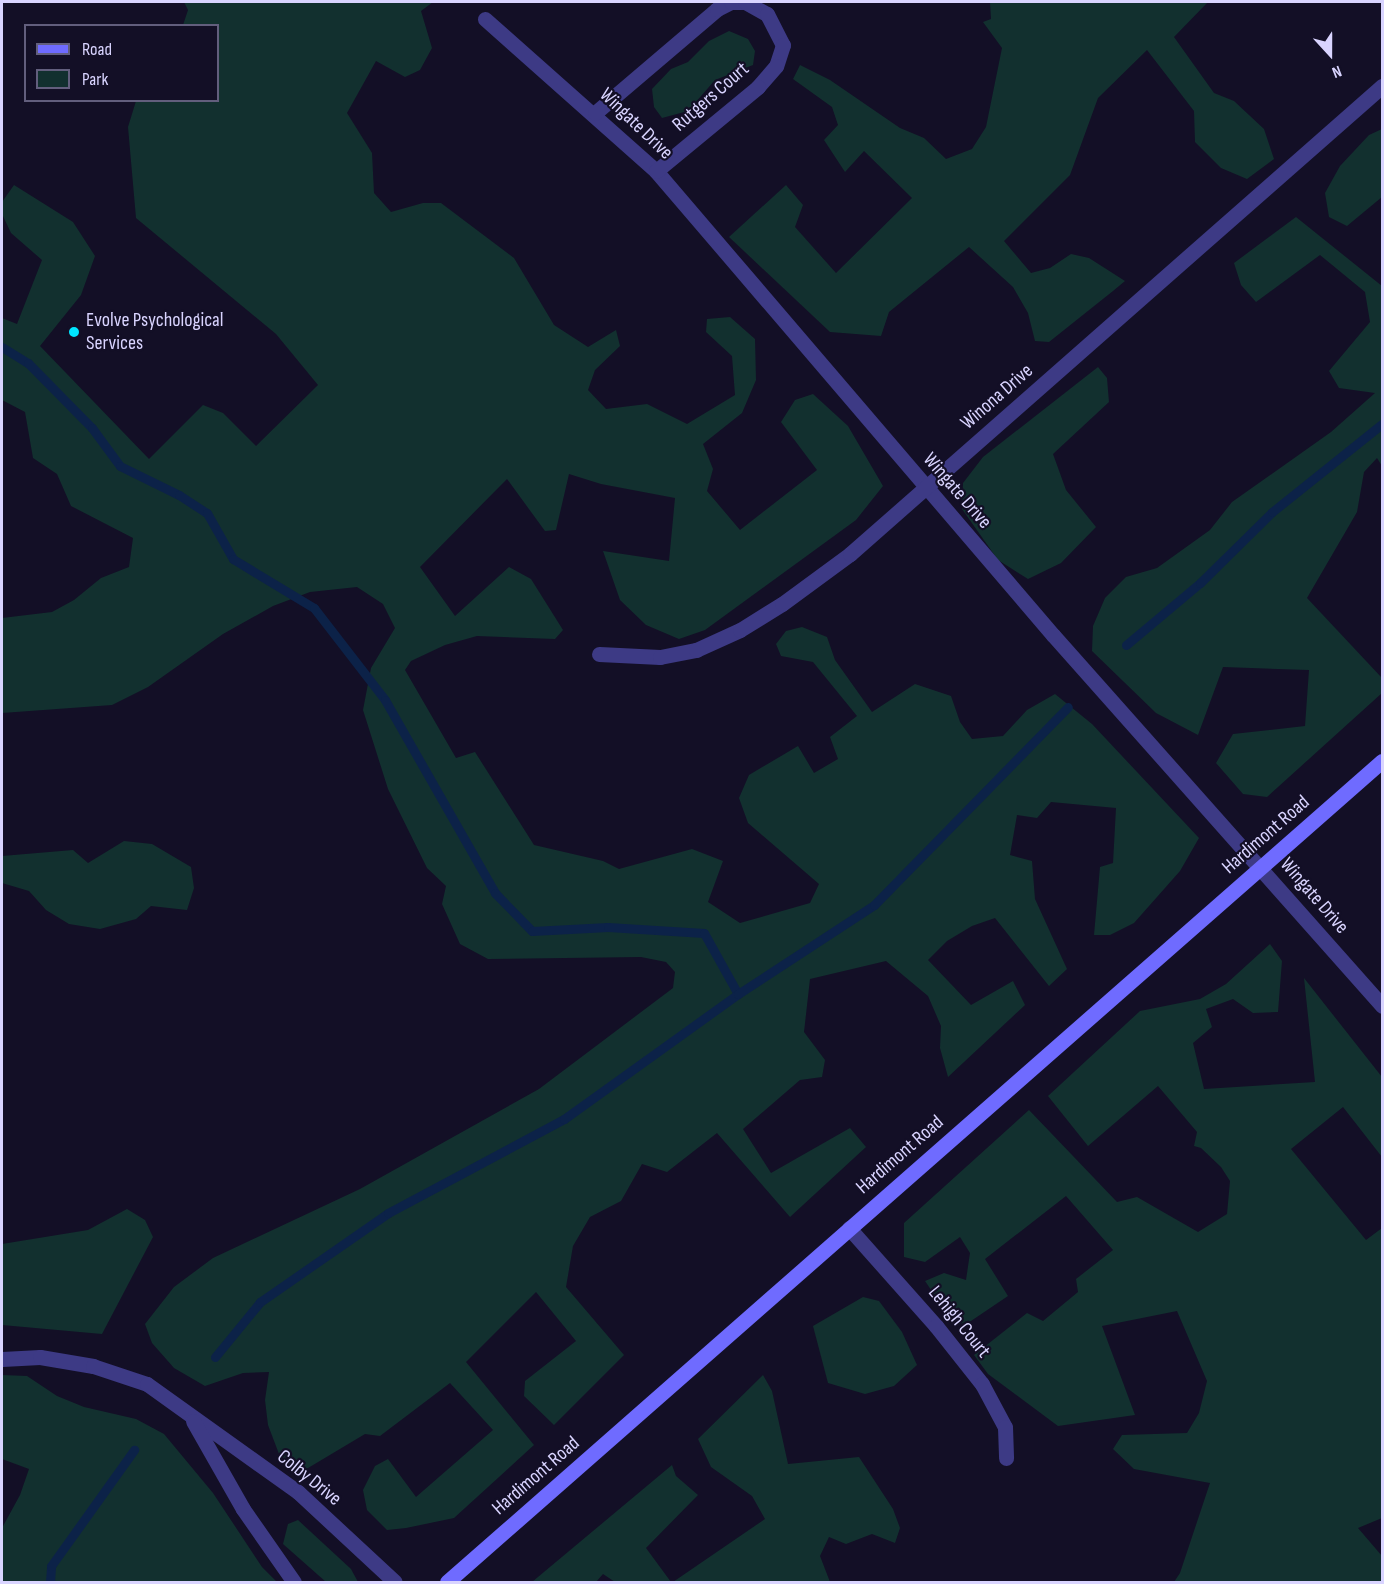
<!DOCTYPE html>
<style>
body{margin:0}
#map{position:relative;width:1384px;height:1584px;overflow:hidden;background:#130f26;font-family:"Sofia Sans Condensed",sans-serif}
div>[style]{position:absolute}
.green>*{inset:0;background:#12302f}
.stream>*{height:9px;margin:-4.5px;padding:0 4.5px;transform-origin:4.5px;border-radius:4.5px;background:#0c2248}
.street>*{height:15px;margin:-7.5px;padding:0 7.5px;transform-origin:7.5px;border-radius:7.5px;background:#3d3a85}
.secondary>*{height:15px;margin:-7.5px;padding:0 7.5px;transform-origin:7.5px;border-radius:7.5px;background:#6f6bff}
.dots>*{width:16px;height:16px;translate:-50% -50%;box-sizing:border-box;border:3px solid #130f26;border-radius:50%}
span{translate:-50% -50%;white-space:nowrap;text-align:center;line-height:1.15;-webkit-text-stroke:4.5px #130f26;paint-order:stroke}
.street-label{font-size:20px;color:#d9d4ff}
.poi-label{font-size:20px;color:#d9d4ff}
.left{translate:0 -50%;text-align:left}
.frame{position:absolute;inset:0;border:3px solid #d9d4ff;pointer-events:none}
.legend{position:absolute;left:24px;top:24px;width:195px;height:78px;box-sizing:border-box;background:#130f26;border:2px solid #625e7d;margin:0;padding:8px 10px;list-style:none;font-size:18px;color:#d9d4ff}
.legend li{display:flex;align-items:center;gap:12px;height:30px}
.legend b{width:30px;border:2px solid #625e7d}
.north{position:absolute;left:1300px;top:24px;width:60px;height:60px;-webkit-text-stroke:4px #130f26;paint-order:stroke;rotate:159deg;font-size:16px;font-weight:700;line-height:24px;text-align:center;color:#d9d4ff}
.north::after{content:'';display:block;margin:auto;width:21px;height:27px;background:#d9d4ff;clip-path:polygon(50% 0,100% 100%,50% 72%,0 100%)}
</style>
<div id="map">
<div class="green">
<div style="clip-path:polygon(184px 2px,433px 2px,421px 11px,432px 48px,420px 70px,405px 77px,376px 61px,347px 113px,372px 153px,374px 193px,391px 212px,423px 203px,441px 203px,514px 258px,554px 325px,588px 347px,616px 330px,620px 346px,595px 370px,588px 390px,606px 409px,647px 404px,687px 424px,735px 395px,732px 356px,706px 332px,707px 319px,730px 317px,755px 339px,756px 380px,742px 413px,703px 444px,713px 469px,707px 491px,740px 530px,817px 470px,781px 422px,795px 400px,813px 394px,848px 426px,883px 486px,856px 520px,705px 630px,679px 639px,646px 625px,620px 600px,603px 551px,669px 561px,675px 498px,601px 484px,569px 474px,556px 530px,545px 531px,507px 479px,420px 567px,455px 616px,509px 567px,531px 579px,563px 630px,555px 639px,477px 636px,445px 645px,411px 661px,405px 670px,456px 758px,475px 752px,534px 845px,603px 861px,619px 869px,692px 849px,723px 861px,708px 902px,740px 923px,810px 903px,819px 884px,748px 823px,739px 798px,749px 775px,798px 746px,814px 773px,838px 759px,830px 737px,857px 716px,813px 662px,781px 656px,776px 644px,786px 631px,802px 627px,827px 637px,835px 660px,872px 712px,915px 684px,951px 696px,960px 722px,972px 739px,1003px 736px,1027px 710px,1055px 694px,1092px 724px,1199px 838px,1180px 871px,1134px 923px,1110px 935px,1094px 935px,1100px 867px,1113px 863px,1116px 808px,1051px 802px,1037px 818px,1017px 815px,1010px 855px,1032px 861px,1035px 899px,1067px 969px,1049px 986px,995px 918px,972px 926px,947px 941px,928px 960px,971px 1005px,1013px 981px,1025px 1005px,948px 1077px,940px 1048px,941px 1026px,928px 996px,886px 961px,810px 979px,804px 1032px,825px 1060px,822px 1077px,800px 1080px,743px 1129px,771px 1173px,850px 1128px,866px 1147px,790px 1217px,717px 1133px,667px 1172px,642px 1164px,621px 1201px,590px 1217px,573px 1246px,566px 1287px,624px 1355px,554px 1425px,524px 1396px,525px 1381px,576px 1341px,536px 1292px,466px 1362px,534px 1445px,454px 1518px,406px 1528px,387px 1530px,367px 1510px,363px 1490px,375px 1466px,388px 1459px,416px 1497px,493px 1430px,450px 1383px,380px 1436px,365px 1434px,298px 1474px,279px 1454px,268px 1425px,265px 1400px,269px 1372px,243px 1373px,205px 1386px,174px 1368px,152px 1343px,145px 1324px,174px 1287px,213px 1258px,360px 1189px,539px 1089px,673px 988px,675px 972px,666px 962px,641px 957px,488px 959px,460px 944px,442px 904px,446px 886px,427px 868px,388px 789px,363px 710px,371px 668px,395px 628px,383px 604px,357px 587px,310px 592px,273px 606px,223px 634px,148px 687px,112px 705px,2px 713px,2px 618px,52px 612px,74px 600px,101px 578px,129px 567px,133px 538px,71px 506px,57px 474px,33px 458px,25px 412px,2px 400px,2px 318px,17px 324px,42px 260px,11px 233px,2px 214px,2px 202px,14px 185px,73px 222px,95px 256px,81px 295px,40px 346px,149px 459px,203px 405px,223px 413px,256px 446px,318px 385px,276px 334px,136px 218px,128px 127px,136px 101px,218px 100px,218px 26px,183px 25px,188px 10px)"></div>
<div style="clip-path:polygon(990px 2px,1208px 2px,1174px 37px,1214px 93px,1234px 101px,1264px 129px,1274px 159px,1247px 179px,1221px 168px,1195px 142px,1194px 111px,1147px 50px,1098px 98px,1070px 175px,1004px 241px,1031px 273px,1050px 268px,1071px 254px,1089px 258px,1125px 281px,1113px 291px,1049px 342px,1035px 341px,1028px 313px,1013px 287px,969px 247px,889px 312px,881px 336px,830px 332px,729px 237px,786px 185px,803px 205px,795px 227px,836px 273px,912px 198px,864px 151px,845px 172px,824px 140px,838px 125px,832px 107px,793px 79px,800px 65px,830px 80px,900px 128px,924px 138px,946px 159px,972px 149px,986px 127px,1002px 48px,983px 22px,991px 19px)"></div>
<div style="clip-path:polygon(729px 31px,748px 39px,755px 51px,753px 65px,715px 80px,688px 111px,662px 118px,654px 107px,652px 89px,671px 69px,688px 62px,709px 41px)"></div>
<div style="clip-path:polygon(1382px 129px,1382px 197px,1347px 226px,1329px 217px,1325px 193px,1340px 166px,1369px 135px)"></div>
<div style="clip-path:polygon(1296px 217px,1382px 286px,1382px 466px,1377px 458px,1364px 472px,1357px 512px,1307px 598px,1382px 678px,1382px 693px,1267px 797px,1243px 794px,1216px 763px,1233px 734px,1305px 726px,1309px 670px,1223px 667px,1198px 735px,1156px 713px,1092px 651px,1093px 626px,1105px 598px,1126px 577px,1157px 568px,1210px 530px,1232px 502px,1331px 432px,1375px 393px,1339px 388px,1329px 371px,1370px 322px,1365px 292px,1320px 255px,1256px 302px,1241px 285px,1234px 263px)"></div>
<div style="clip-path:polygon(1098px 367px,1107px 378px,1109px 402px,1053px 454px,1066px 490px,1096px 527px,1061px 563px,1028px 579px,998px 560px,962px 509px,963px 483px,983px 457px)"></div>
<div style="clip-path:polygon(124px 841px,152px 844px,191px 867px,194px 888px,187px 910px,151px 906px,136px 919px,100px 929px,69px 924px,46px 910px,29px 891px,2px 883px,2px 856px,73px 850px,88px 863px)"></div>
<div style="clip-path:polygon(1270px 944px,1282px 961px,1278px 1012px,1253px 1013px,1233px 999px,1206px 1009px,1212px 1027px,1193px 1043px,1204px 1089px,1315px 1082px,1304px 978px,1382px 1077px,1382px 1157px,1343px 1107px,1291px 1149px,1366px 1240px,1382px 1228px,1382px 1518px,1358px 1528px,1382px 1556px,1382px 1582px,1174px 1582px,1180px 1573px,1210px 1483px,1134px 1469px,1113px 1449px,1122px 1435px,1187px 1433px,1199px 1413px,1207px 1381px,1177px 1311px,1102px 1326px,1135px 1415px,1058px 1426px,988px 1374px,974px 1355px,1027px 1313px,1043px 1321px,1078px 1292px,1076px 1279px,1113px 1250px,1066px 1196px,985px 1259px,1008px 1296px,968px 1323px,954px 1324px,925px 1281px,944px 1273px,966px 1280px,970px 1253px,960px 1237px,925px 1262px,904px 1257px,904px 1223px,1029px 1110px,1117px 1202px,1137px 1197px,1198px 1232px,1227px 1214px,1230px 1181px,1221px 1167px,1201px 1148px,1194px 1146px,1197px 1132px,1158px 1086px,1088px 1146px,1048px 1096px,1140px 1011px,1200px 999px,1226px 984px)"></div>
<div style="clip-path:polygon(127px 1209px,145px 1220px,153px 1237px,102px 1334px,2px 1325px,2px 1244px,88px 1230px)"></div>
<div style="clip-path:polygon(863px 1297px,879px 1301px,902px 1332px,917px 1365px,894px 1386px,865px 1394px,828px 1383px,813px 1326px)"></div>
<div style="clip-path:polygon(2px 1375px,27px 1376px,57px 1396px,84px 1407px,136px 1419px,164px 1434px,213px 1493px,262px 1567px,277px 1582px,2px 1582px,2px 1528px,20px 1495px,29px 1469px,2px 1459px)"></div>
<div style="clip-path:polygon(763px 1375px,772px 1391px,788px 1464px,859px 1457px,893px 1509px,900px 1528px,895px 1543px,872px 1534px,846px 1544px,829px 1537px,820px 1556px,830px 1582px,673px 1582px,765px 1519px,752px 1496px,711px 1467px,698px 1439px)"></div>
<div style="clip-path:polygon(672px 1465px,676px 1476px,698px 1495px,646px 1548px,671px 1582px,615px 1582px,603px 1574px,596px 1582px,532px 1582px)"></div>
<div style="clip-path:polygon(298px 1520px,351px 1569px,358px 1582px,326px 1582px,283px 1544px,288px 1524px)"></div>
</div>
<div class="stream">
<div style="left:2px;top:347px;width:31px;rotate:32deg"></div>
<div style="left:28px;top:363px;width:91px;rotate:45.4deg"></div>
<div style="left:92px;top:428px;width:47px;rotate:53.6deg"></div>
<div style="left:120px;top:466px;width:66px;rotate:26.2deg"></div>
<div style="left:179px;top:495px;width:33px;rotate:33deg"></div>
<div style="left:207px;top:513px;width:53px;rotate:60.5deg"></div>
<div style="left:233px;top:559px;width:95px;rotate:31.2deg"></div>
<div style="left:314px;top:608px;width:116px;rotate:52.3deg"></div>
<div style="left:385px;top:700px;width:222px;rotate:60.3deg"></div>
<div style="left:495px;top:893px;width:53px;rotate:45.8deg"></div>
<div style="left:532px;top:931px;width:76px;rotate:-3deg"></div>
<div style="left:608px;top:927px;width:96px;rotate:3.6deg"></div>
<div style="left:704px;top:933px;width:70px;rotate:60.9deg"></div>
<div style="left:1126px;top:645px;width:97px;rotate:-40deg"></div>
<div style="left:1200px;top:583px;width:101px;rotate:-44.6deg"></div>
<div style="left:1272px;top:512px;width:141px;rotate:-38.7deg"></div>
<div style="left:215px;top:1357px;width:71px;rotate:-50.7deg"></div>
<div style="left:260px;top:1302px;width:156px;rotate:-34.8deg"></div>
<div style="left:388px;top:1213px;width:200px;rotate:-28.1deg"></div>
<div style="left:564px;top:1119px;width:214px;rotate:-35.7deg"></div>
<div style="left:738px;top:994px;width:163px;rotate:-33.2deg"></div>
<div style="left:874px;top:905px;width:277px;rotate:-45.6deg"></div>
<div style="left:50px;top:1582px;width:16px;rotate:-86deg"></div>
<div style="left:51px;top:1566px;width:143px;rotate:-54.4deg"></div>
</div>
<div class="street">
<div style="left:485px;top:19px;width:229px;rotate:41.6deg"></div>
<div style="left:656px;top:171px;width:611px;rotate:49.45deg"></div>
<div style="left:1053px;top:635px;width:496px;rotate:48.4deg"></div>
<div style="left:595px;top:113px;width:160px;rotate:-40.4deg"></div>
<div style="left:717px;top:9px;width:16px;rotate:-27deg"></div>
<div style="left:731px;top:2px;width:14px"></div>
<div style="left:745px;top:2px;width:25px;rotate:29deg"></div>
<div style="left:767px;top:14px;width:35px;rotate:63deg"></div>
<div style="left:783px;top:45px;width:22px;rotate:108deg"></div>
<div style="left:776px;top:66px;width:28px;rotate:131deg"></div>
<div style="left:758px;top:87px;width:132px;rotate:140.5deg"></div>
<div style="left:599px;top:654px;width:61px;rotate:2.8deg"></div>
<div style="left:660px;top:657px;width:37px;rotate:-11deg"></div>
<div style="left:696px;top:650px;width:48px;rotate:-24.4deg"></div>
<div style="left:740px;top:630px;width:49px;rotate:-31.8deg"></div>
<div style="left:782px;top:604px;width:84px;rotate:-36.3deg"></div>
<div style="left:850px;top:554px;width:709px;rotate:-41.34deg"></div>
<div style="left:849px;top:1228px;width:131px;rotate:48.4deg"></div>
<div style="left:936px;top:1326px;width:74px;rotate:51.6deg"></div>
<div style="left:982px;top:1384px;width:49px;rotate:61.9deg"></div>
<div style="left:1005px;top:1427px;width:31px;rotate:88deg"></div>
<div style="left:2px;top:1359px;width:38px;rotate:-3deg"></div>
<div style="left:40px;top:1357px;width:54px;rotate:9.6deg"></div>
<div style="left:93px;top:1366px;width:57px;rotate:18.4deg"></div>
<div style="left:147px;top:1384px;width:186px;rotate:35.6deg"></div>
<div style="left:298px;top:1492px;width:132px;rotate:42.9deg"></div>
<div style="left:193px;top:1421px;width:101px;rotate:60.4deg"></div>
<div style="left:243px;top:1509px;width:89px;rotate:55.1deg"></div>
</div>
<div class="secondary">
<div style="left:447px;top:1582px;width:1244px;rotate:-41.29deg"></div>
</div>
<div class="dots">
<div style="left:74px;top:332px;background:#00e5ff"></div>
</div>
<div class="street-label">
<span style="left:711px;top:97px;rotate:-41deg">Rutgers Court</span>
<span style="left:636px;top:124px;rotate:44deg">Wingate Drive</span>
<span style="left:997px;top:397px;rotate:-41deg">Winona Drive</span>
<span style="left:957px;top:491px;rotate:49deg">Wingate Drive</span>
<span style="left:1266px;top:835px;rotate:-41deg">Hardimont Road</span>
<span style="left:1314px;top:896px;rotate:49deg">Wingate Drive</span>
<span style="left:900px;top:1155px;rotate:-41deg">Hardimont Road</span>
<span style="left:959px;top:1322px;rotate:51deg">Lehigh Court</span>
<span style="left:536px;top:1476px;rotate:-41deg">Hardimont Road</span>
<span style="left:309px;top:1478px;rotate:39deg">Colby Drive</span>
</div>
<div class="poi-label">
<span class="left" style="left:86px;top:332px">Evolve Psychological<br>Services</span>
</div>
<div class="frame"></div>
<ul class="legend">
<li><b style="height:8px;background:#6f6bff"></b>Road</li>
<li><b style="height:16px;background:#12302f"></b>Park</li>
</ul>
<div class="north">N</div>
</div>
